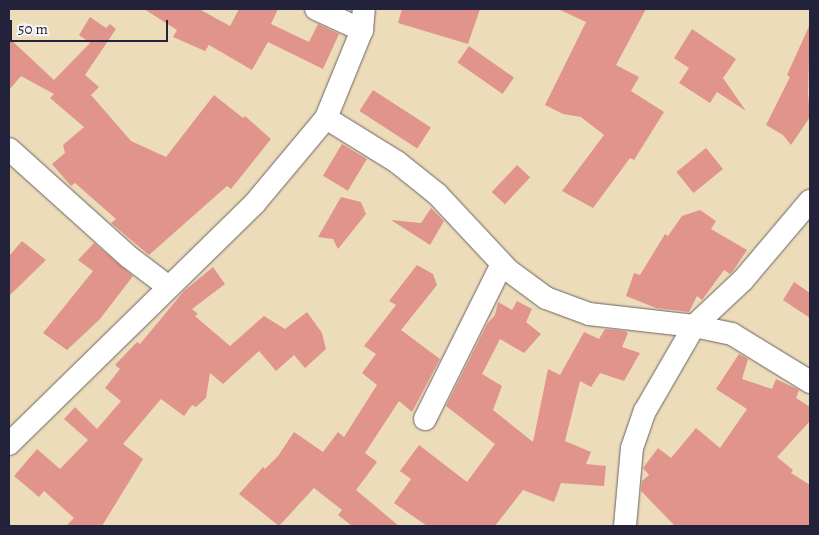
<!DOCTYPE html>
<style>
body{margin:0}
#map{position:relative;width:819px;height:535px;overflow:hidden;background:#eddcb9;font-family:Alegreya,serif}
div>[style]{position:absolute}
.building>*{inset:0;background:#e0948c;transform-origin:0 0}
.roads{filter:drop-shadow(0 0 1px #696367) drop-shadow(0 0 1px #696367)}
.street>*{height:22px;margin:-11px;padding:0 11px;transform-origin:11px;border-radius:11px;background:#fff}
span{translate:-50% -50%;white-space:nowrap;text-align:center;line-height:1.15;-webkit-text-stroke:4px #f6f6f2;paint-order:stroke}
.frame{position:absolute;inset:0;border:10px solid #22223b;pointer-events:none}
.scale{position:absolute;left:10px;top:20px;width:158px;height:22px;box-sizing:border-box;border:2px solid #22223b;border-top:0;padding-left:6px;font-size:15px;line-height:18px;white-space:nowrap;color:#22223b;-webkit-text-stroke:4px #f6f6f2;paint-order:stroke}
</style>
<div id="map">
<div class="building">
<div style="clip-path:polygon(144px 9px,199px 9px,230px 26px,239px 9px,278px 9px,271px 24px,309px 42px,318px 24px,339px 34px,323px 69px,268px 42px,252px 70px,209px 45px,205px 51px,173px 37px,177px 30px)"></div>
<div style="clip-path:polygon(402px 9px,480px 9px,468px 44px,398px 23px)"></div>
<div style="clip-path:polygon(558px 9px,646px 9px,616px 65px,639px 77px,631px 91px,664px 112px,634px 160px,630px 158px,593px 208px,562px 191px,604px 135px,581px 117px,563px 114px,545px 105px,586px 22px)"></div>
<div style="clip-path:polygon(90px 17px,106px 28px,110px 24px,116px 29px,85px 75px,99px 87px,91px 95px,131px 141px,166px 157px,214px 95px,243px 118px,245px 116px,271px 139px,231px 189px,227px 186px,149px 255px,111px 223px,116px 219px,75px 183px,71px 186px,52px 164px,65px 153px,63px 145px,84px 127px,50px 98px,54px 94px,21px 76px,9px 90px,9px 38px,54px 80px,90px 43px,79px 35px)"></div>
<div style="clip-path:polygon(810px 24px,808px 93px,810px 117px,791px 145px,783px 135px,766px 125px,790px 77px,787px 75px)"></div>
<div style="clip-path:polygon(692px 29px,736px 59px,723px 78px,746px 111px,717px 92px,710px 103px,679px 83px,689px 68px,674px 58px)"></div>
<div style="left:469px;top:46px;width:55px;height:20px;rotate:35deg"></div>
<div style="left:373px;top:90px;width:69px;height:25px;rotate:33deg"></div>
<div style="left:342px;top:144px;width:29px;height:37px;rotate:31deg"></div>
<div style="left:706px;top:148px;width:27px;height:38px;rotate:51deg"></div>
<div style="left:517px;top:165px;width:18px;height:37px;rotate:43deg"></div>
<div style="clip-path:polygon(341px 197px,361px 202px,366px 214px,338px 249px,333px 239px,318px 237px)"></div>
<div style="clip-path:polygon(431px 208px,444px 221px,430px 245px,391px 220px,421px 223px)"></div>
<div style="clip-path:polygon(700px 210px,716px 221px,711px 229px,747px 250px,733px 271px,730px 274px,724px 270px,702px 300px,697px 296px,689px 312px,656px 308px,626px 296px,634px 273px,640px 275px,665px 234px,668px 236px,682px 216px)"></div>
<div style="clip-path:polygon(22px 241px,46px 260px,9px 296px,9px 256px)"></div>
<div style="clip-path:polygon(94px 243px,133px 276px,100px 319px,67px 350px,43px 333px,93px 271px,78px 260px)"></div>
<div style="clip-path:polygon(417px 265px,433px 274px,437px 285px,401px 330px,440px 359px,412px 412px,399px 401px,365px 453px,377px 462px,356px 490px,399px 526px,352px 526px,338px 515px,342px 510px,314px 488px,279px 526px,239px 494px,263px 467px,265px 469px,278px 456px,294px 432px,323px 452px,338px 432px,344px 437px,377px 385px,362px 373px,376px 354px,364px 346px,396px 305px,389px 301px)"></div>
<div style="clip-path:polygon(213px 267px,225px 284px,192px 309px,198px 314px,195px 316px,230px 346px,264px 316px,285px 329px,307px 312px,322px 333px,326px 349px,305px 368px,294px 355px,276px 371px,259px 351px,223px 384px,210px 373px,206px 398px,196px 407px,192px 405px,184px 416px,161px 399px,123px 444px,143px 459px,102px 526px,66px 526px,74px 518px,44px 491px,39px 497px,14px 476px,37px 449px,60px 469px,88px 440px,64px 419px,75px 407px,97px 429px,121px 401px,105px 388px,120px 369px,115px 365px,137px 342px,140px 344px,184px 291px)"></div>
<div style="clip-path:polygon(794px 282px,810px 293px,810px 318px,783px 300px)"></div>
<div style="clip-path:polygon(517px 301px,532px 309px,526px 322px,541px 334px,524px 353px,500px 339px,482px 374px,502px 386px,493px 410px,533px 442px,548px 369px,560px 375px,584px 332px,599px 339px,605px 329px,625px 331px,628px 333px,622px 347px,640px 353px,624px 381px,600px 373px,591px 387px,580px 381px,565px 441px,591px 452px,586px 464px,606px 466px,604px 486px,561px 483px,554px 502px,523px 490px,495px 526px,427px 526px,394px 503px,411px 479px,400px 471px,419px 445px,467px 482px,495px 444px,446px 406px,487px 324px,495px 315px,498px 302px,512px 310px)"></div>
<div style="clip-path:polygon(739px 354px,748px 359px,742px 379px,772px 389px,776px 379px,799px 390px,796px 398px,810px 407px,810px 421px,777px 457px,793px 470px,791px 473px,810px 485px,810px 526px,675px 526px,641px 491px,642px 481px,649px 475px,643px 468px,658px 448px,671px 458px,696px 428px,720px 448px,747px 409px,716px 389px)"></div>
</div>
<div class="roads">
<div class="street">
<div style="left:316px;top:9px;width:51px;rotate:24.5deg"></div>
<div style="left:326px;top:118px;width:84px;rotate:31.8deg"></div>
<div style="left:397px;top:162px;width:51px;rotate:38.7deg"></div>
<div style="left:437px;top:194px;width:104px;rotate:46.9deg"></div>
<div style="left:508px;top:270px;width:47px;rotate:36.4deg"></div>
<div style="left:546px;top:298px;width:46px;rotate:20.4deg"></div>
<div style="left:589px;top:314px;width:106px;rotate:6.5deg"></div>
<div style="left:694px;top:326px;width:39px;rotate:12deg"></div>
<div style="left:732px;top:334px;width:92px;rotate:31.6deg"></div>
<div style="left:9px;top:149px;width:161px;rotate:42deg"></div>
<div style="left:129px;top:257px;width:48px;rotate:37.3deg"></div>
<div style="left:425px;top:419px;width:173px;rotate:-63.6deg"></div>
<div style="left:9px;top:444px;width:344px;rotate:-44.4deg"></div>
<div style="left:255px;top:203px;width:111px;rotate:-50.1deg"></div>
<div style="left:326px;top:118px;width:95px;rotate:-67.8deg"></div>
<div style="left:362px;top:30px;width:21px;rotate:-85deg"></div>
<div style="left:625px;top:526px;width:78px;rotate:-84.9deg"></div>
<div style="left:632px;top:448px;width:39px;rotate:-71deg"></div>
<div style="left:645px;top:411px;width:98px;rotate:-60deg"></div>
<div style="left:694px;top:326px;width:67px;rotate:-43.2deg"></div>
<div style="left:743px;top:280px;width:104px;rotate:-49.7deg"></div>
</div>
</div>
<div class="frame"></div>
<div class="scale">50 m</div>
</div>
